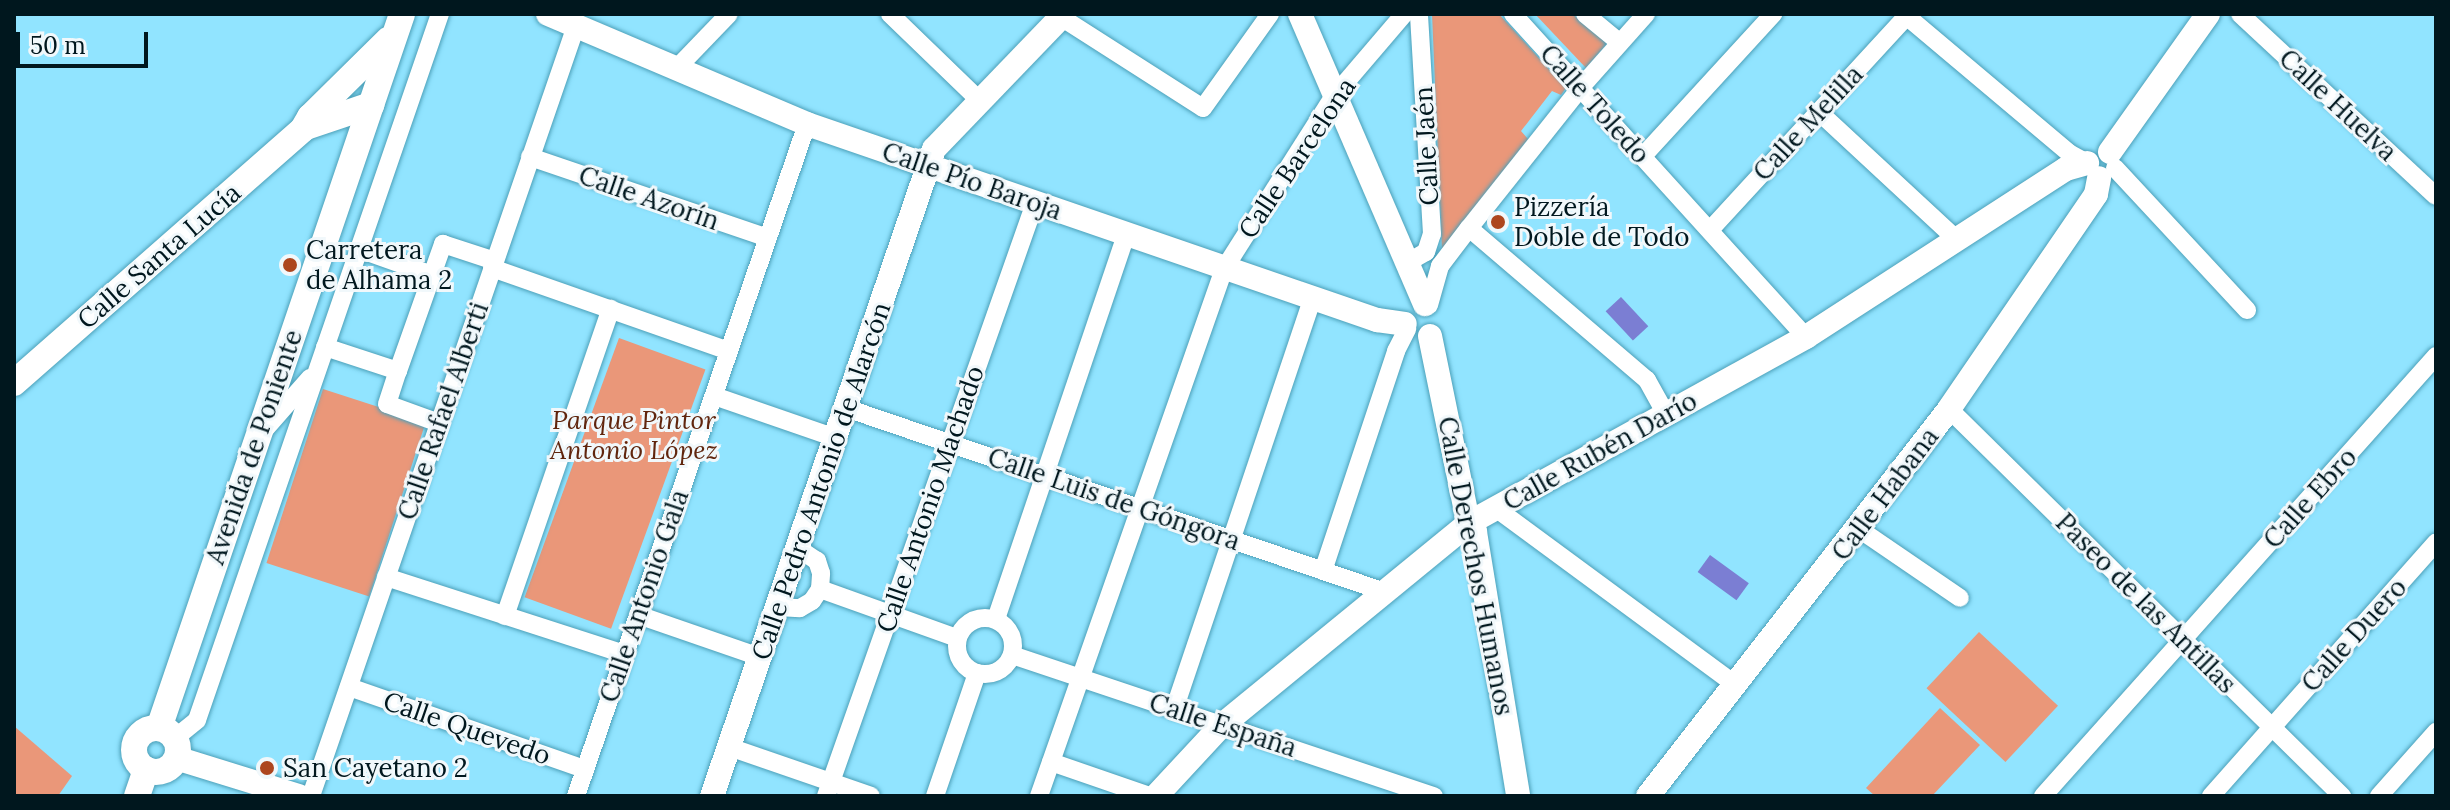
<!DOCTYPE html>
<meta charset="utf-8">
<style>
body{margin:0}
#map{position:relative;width:2450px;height:810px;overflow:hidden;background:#91e4ff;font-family:Lora,serif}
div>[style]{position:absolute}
.green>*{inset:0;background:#ea9779;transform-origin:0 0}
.water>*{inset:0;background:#7b7ed3;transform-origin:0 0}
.roads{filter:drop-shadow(0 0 2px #4ca0b9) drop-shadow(0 0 2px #4ca0b9)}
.minor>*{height:18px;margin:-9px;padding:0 9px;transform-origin:9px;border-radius:9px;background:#fff}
.minor>.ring{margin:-9px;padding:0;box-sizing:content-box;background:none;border:18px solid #fff;border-radius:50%}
.tertiary>*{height:24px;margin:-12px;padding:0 12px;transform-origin:12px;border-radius:12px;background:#fff}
.secondary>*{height:26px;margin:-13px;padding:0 13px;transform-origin:13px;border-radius:13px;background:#fff}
.secondary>.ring{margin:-13px;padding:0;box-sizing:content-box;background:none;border:26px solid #fff;border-radius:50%}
.dots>*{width:22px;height:22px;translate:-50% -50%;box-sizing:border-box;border:4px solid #f1f8fb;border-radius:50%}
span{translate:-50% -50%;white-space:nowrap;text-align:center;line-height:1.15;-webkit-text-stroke:6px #f1f8fb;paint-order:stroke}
.street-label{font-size:26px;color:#00171e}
.poi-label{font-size:26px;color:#00171e}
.left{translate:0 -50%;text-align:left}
.park-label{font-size:26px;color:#60250d;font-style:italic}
.frame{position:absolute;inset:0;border:16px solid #00171e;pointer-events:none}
.scale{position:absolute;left:16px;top:32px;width:132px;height:36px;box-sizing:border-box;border:4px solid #00171e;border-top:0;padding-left:10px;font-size:24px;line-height:28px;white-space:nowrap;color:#00171e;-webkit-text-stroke:6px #f1f8fb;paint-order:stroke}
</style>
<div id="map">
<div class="green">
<div style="clip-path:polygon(1432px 14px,1499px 14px,1566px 88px,1561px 95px,1552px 91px,1521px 131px,1528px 139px,1442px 250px)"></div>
<div style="clip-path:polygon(1535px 14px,1572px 14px,1608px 42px,1586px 68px)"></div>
<div style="left:619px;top:338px;width:92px;height:276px;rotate:20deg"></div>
<div style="left:323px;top:389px;width:108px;height:183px;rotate:18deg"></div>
<div style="left:1979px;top:632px;width:108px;height:77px;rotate:43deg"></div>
<div style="clip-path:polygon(1940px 708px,1980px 745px,1932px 796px,1875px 796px,1866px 788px)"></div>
<div style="clip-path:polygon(14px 726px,72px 776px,58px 796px,14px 796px)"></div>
</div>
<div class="water">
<div style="left:1621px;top:297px;width:40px;height:21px;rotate:47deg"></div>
<div style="left:1710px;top:555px;width:48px;height:21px;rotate:36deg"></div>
</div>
<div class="roads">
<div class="minor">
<div style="left:890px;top:14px;width:124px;rotate:44deg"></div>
<div style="left:1056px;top:14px;width:174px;rotate:32.6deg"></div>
<div style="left:1203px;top:108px;width:115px;rotate:-54.5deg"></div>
<div style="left:1513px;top:14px;width:436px;rotate:47.8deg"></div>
<div style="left:1585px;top:14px;width:45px;rotate:39.6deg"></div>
<div style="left:1904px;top:14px;width:216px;rotate:40.1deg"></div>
<div style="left:2069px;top:153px;width:21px;rotate:29deg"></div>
<div style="left:2240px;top:14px;width:267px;rotate:42.9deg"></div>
<div style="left:676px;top:69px;width:76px;rotate:-46.1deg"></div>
<div style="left:1819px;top:112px;width:187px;rotate:42.8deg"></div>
<div style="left:1643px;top:156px;width:193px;rotate:-47.5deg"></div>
<div style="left:530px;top:157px;width:251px;rotate:18.8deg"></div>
<div style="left:2115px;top:168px;width:194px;rotate:47.1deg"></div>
<div style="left:1469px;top:228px;width:234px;rotate:40.5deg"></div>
<div style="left:1647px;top:380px;width:39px;rotate:61deg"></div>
<div style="left:1710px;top:230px;width:291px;rotate:-47.4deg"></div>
<div style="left:359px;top:249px;width:77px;rotate:19.6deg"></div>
<div style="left:1405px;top:264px;width:24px;rotate:-30deg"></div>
<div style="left:1426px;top:252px;width:19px;rotate:-72deg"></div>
<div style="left:1432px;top:234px;width:220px;rotate:-93.4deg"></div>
<div style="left:492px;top:268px;width:251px;rotate:19.3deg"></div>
<div style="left:1429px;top:305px;width:41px;rotate:-74.2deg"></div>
<div style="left:1440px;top:266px;width:48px;rotate:-52.7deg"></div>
<div style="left:1469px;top:228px;width:180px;rotate:-51.5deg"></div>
<div style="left:1581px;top:87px;width:98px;rotate:-48.3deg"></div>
<div style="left:325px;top:347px;width:77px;rotate:18.2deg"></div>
<div style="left:714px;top:396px;width:129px;rotate:19deg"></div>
<div style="left:846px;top:408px;width:566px;rotate:18.85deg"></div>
<div style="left:1949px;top:409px;width:552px;rotate:44.56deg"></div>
<div style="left:439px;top:423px;width:55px;rotate:-159.9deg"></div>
<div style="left:387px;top:404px;width:35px;rotate:-72deg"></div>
<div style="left:398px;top:371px;width:135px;rotate:-70.5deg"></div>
<div style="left:443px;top:244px;width:55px;rotate:18.1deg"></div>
<div style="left:266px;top:428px;width:67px;rotate:-48.7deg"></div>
<div style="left:1497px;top:509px;width:297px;rotate:36.4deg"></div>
<div style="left:1859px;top:529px;width:122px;rotate:34.3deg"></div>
<div style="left:1323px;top:571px;width:232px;rotate:-71.6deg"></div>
<div style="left:1396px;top:351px;width:25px;rotate:-63deg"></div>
<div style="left:386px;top:577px;width:250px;rotate:17.9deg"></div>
<div style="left:820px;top:589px;width:145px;rotate:19.7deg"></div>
<div style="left:778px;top:607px;width:22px;rotate:3deg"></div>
<div style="left:800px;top:608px;width:14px;rotate:-30deg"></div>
<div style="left:812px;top:601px;width:14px;rotate:-56deg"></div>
<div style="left:820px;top:589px;width:16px;rotate:-86deg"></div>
<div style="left:821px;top:573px;width:13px;rotate:-108deg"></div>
<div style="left:817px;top:561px;width:23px;rotate:-146deg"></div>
<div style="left:638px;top:615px;width:129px;rotate:19deg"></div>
<div style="left:505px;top:616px;width:325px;rotate:-71deg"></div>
<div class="ring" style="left:957px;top:618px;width:38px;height:38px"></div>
<div style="left:996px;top:619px;width:406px;rotate:-71.3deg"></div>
<div style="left:1012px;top:655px;width:445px;rotate:18.5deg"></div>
<div style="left:349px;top:687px;width:250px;rotate:19.2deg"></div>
<div style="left:1174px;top:710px;width:435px;rotate:-71.4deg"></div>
<div style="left:175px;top:738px;width:28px;rotate:-39deg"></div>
<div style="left:197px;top:720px;width:747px;rotate:-71.01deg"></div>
<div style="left:729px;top:747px;width:150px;rotate:19deg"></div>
<div style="left:1051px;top:762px;width:105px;rotate:19deg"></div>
<div style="left:311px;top:796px;width:814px;rotate:-71.01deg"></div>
<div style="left:576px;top:796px;width:711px;rotate:-71.03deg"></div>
<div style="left:826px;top:796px;width:629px;rotate:-70.59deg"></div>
<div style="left:935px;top:796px;width:130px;rotate:-71.1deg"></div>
<div style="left:1039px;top:796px;width:559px;rotate:-70.66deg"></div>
<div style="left:1224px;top:269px;width:205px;rotate:-57.6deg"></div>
<div style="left:1334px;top:96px;width:108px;rotate:-49.5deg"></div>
<div style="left:2043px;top:796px;width:590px;rotate:-48.23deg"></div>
<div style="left:2211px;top:796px;width:339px;rotate:-48.4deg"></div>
<div style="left:2379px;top:796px;width:86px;rotate:-48.3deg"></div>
</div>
<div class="tertiary">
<div style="left:548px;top:14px;width:281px;rotate:23deg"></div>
<div style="left:807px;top:124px;width:603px;rotate:18.98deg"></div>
<div style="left:1377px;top:320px;width:28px;rotate:8deg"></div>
<div style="left:1300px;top:14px;width:316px;rotate:66.7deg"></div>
<div style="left:2110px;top:152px;width:169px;rotate:-54.6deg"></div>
<div style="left:1430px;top:336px;width:184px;rotate:78.4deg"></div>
<div style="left:1467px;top:516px;width:18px;rotate:63deg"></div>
<div style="left:1475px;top:532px;width:267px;rotate:80.7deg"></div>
<div style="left:176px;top:758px;width:129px;rotate:17.2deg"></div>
<div style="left:712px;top:796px;width:684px;rotate:-71.06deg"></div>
<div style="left:934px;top:149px;width:187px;rotate:-46.1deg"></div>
<div style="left:1156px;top:796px;width:96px;rotate:-47.1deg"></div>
<div style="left:1221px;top:726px;width:320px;rotate:-39.3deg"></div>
<div style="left:1469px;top:523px;width:385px;rotate:-28.9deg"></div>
<div style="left:1806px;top:337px;width:310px;rotate:-32.9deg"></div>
<div style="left:2066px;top:169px;width:22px;rotate:-16deg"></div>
<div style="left:1648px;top:796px;width:490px;rotate:-52.1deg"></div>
<div style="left:1949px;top:409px;width:260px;rotate:-55.6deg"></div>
<div style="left:2096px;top:194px;width:16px;rotate:-79deg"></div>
</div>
<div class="secondary">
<div style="left:306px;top:127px;width:69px;rotate:-18.7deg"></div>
<div style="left:14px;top:383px;width:385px;rotate:-41.3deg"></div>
<div style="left:303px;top:129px;width:14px;rotate:-60deg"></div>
<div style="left:310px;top:117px;width:110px;rotate:-44.6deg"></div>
<div class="ring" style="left:134px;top:728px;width:18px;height:18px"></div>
<div style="left:159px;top:728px;width:754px;rotate:-71.2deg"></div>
<div style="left:137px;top:796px;width:28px;rotate:-71deg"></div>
</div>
</div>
<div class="dots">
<div style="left:1498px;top:222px;background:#ad461e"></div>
<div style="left:290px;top:265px;background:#ad461e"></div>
<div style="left:267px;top:768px;background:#ad461e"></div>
</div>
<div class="street-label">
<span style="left:1595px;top:104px;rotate:48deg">Calle Toledo</span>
<span style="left:2338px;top:105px;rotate:43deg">Calle Huelva</span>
<span style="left:1808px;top:123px;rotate:-47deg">Calle Melilla</span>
<span style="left:1426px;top:146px;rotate:-93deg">Calle Jaén</span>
<span style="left:1297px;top:158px;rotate:-56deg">Calle Barcelona</span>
<span style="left:972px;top:181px;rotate:19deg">Calle Pío Baroja</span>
<span style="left:649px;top:198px;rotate:19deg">Calle Azorín</span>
<span style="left:159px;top:256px;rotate:-41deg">Calle Santa Lucía</span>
<span style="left:443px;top:411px;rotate:-71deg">Calle Rafael Alberti</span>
<span style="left:254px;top:447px;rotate:-71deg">Avenida de Poniente</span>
<span style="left:1600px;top:451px;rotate:-29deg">Calle Rubén Darío</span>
<span style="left:821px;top:481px;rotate:-71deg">Calle Pedro Antonio de Alarcón</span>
<span style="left:1885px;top:494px;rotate:-53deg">Calle Habana</span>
<span style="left:2310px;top:498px;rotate:-48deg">Calle Ebro</span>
<span style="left:930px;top:499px;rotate:-71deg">Calle Antonio Machado</span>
<span style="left:1114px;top:499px;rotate:19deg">Calle Luis de Góngora</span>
<span style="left:1476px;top:566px;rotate:79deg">Calle Derechos Humanos</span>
<span style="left:644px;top:596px;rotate:-71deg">Calle Antonio Gala</span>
<span style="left:2146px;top:603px;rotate:45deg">Paseo de las Antillas</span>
<span style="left:2354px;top:635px;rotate:-48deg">Calle Duero</span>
<span style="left:1223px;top:725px;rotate:18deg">Calle España</span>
<span style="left:467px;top:728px;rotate:19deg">Calle Quevedo</span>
</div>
<div class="poi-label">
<span class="left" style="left:1514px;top:222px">Pizzería<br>Doble de Todo</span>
<span class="left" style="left:306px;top:265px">Carretera<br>de Alhama 2</span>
<span class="left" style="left:283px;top:768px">San Cayetano 2</span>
</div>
<div class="park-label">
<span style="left:634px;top:435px">Parque Pintor<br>Antonio López</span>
</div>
<div class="frame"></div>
<div class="scale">50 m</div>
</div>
